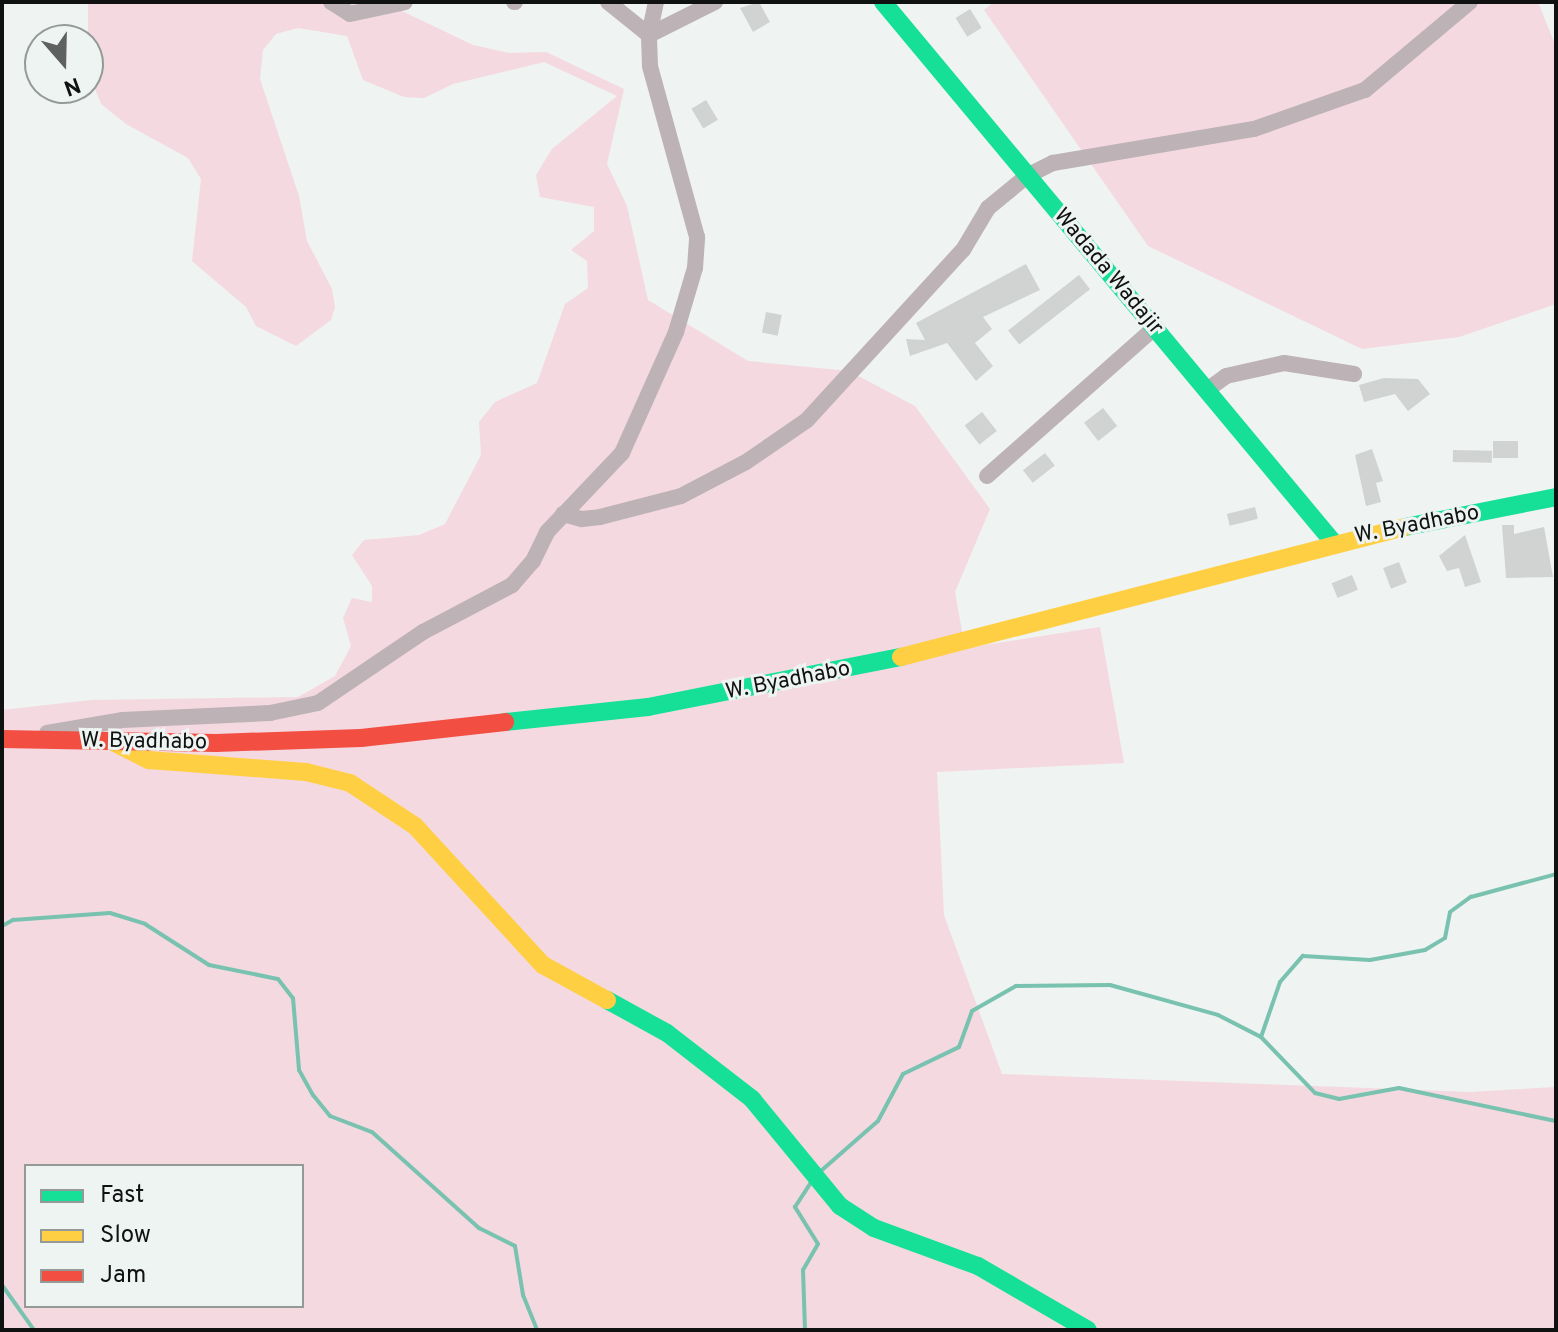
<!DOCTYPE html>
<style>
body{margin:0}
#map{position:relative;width:1558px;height:1332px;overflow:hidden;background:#eff3f1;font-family:Overpass,sans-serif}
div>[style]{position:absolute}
.green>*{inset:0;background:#f4d9e1}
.stream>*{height:4px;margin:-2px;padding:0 2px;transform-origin:2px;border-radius:2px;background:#78c2af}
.building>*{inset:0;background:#d0d3d2;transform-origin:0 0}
.street>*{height:16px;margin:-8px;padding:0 8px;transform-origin:8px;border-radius:8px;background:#bdb2b6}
.fast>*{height:18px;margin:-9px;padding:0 9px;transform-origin:9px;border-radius:9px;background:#16e098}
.slow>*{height:18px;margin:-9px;padding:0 9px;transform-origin:9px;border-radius:9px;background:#ffcf43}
.jam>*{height:18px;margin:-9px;padding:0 9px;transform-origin:9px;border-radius:9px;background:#f24e42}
span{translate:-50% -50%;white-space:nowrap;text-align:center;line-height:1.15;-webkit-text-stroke:6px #eef4f2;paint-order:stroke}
.street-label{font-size:22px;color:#101212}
.frame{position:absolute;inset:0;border:4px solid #101212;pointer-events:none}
.legend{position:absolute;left:24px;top:1164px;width:280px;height:144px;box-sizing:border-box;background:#eef4f2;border:2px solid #959a98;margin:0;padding:10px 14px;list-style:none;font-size:24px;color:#101212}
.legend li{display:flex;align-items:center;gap:16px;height:40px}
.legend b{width:40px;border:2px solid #959a98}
.north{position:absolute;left:24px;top:24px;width:80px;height:80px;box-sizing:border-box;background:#eef4f2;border:2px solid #959a98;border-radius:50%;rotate:160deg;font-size:22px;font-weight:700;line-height:32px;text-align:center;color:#101212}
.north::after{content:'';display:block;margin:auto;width:28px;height:36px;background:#5e6160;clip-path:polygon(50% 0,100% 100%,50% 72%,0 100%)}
</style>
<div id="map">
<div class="green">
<div style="clip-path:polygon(evenodd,88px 2px,366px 2px,402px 11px,473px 45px,509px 53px,546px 52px,624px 89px,607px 164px,627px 206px,648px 300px,748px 361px,849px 371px,915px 406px,990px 509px,955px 592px,965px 648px,1100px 627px,1124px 763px,937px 772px,944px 915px,1002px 1074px,1470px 1092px,1556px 1087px,1556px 1330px,2px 1330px,2px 710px,91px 700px,298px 697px,335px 676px,351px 646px,343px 618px,352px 598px,372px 602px,372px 586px,352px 555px,364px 540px,419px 535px,445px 524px,481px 455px,479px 422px,495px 402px,537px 383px,565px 304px,588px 288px,587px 261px,571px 250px,594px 231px,594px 207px,540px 197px,536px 175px,552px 149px,617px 96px,544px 62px,453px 84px,424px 98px,404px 97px,363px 80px,347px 36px,298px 28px,276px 34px,263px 50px,260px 79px,299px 196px,307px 241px,332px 289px,335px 307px,331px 320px,296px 346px,256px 326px,246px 307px,192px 261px,201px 179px,188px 158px,126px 124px,101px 104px,88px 71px,88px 2px,26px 1166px,302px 1166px,302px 1306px,26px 1306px,26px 1166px)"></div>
<div style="clip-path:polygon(994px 2px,1538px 2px,1556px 47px,1556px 304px,1459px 337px,1362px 349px,1148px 246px,984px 10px)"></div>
</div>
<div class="stream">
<div style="left:2px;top:926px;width:13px;rotate:-29deg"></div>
<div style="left:13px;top:920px;width:97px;rotate:-4.1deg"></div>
<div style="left:110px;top:913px;width:37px;rotate:17deg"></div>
<div style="left:145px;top:924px;width:76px;rotate:32.6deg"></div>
<div style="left:209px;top:965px;width:70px;rotate:11.5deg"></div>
<div style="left:278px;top:979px;width:24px;rotate:52deg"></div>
<div style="left:293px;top:998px;width:72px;rotate:85.2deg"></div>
<div style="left:299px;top:1070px;width:29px;rotate:61deg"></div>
<div style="left:313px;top:1095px;width:27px;rotate:51deg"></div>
<div style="left:330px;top:1116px;width:45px;rotate:20.9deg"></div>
<div style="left:372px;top:1132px;width:144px;rotate:41.9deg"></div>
<div style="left:479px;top:1228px;width:40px;rotate:26.6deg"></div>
<div style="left:515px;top:1246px;width:50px;rotate:80.7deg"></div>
<div style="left:523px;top:1295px;width:38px;rotate:68deg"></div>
<div style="left:1261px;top:1037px;width:58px;rotate:-70.9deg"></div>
<div style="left:1280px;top:982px;width:35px;rotate:-49deg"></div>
<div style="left:1303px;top:956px;width:67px;rotate:3.4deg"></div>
<div style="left:1370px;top:960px;width:56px;rotate:-10.3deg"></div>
<div style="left:1425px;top:950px;width:23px;rotate:-31deg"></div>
<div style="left:1445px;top:938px;width:26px;rotate:-79deg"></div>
<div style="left:1450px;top:912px;width:26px;rotate:-36deg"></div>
<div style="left:1471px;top:897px;width:88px;rotate:-15.1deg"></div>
<div style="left:822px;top:1170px;width:74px;rotate:-41.2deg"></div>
<div style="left:878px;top:1121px;width:53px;rotate:-62deg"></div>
<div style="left:903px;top:1074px;width:62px;rotate:-25.7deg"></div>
<div style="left:959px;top:1047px;width:38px;rotate:-70deg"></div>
<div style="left:972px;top:1011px;width:51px;rotate:-29.6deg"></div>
<div style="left:1016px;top:986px;width:94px;rotate:-0.6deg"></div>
<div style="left:1110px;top:985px;width:112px;rotate:15.5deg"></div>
<div style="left:1218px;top:1015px;width:48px;rotate:27.1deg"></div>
<div style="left:1261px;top:1037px;width:78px;rotate:46deg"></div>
<div style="left:1315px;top:1093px;width:25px;rotate:14deg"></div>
<div style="left:1339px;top:1099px;width:61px;rotate:-10.4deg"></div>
<div style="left:1399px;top:1088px;width:160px;rotate:11.9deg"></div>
<div style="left:2px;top:1285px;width:55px;rotate:54.6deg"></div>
<div style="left:805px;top:1330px;width:60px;rotate:-91.9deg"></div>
<div style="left:803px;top:1270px;width:30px;rotate:-60deg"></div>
<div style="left:818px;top:1244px;width:44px;rotate:-121.9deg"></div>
<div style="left:795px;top:1207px;width:30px;rotate:-57deg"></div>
</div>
<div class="building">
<div style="clip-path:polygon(759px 2px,770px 22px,753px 32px,740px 8px)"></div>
<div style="left:970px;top:9px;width:22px;height:17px;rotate:58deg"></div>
<div style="left:706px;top:100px;width:23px;height:17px;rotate:59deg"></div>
<div style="clip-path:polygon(1026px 264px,1040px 290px,983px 317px,992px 329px,975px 343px,993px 366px,976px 381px,947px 343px,910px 356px,906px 339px,925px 340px,916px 323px)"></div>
<div style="left:1079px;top:275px;width:18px;height:90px;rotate:52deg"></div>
<div style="left:766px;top:312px;width:16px;height:21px;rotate:11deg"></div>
<div style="clip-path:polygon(1384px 378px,1418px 379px,1430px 394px,1408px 411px,1395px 394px,1364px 402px,1359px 385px)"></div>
<div style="left:1103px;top:408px;width:23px;height:24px;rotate:52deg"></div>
<div style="left:982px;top:412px;width:24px;height:22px;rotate:52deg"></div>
<div style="left:1493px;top:441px;width:25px;height:17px"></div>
<div style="clip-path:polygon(1372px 449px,1383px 481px,1376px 483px,1381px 502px,1366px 506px,1355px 455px)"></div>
<div style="left:1453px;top:450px;width:39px;height:12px;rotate:1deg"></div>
<div style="left:1045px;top:453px;width:16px;height:28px;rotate:52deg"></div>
<div style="left:1255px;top:507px;width:12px;height:29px;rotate:76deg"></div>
<div style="clip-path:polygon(1502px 525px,1514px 525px,1514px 534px,1544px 527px,1553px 577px,1506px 578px)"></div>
<div style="clip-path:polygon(1465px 535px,1481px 582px,1465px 587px,1459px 568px,1447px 571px,1439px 556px)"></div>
<div style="left:1399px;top:562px;width:22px;height:17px;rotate:69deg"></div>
<div style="left:1352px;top:575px;width:16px;height:22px;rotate:68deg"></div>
</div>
<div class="street">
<div style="left:331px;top:2px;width:22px;rotate:32deg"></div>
<div style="left:350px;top:14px;width:56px;rotate:-12.3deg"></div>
<div style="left:514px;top:2px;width:1px"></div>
<div style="left:608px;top:2px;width:53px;rotate:38.8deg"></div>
<div style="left:649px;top:35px;width:74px;rotate:-26.6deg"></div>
<div style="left:1207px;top:390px;width:24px;rotate:-36deg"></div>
<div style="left:1226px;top:376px;width:59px;rotate:-12.6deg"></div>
<div style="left:1284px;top:363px;width:71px;rotate:8.9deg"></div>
<div style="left:987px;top:476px;width:223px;rotate:-41.5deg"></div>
<div style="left:563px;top:514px;width:20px;rotate:15deg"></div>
<div style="left:582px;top:519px;width:18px;rotate:-6deg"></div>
<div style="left:600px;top:517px;width:84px;rotate:-14.5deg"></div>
<div style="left:681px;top:496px;width:73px;rotate:-27.6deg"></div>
<div style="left:746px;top:462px;width:74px;rotate:-34.5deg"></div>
<div style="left:807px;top:420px;width:231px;rotate:-47.5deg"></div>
<div style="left:963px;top:250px;width:49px;rotate:-59.2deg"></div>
<div style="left:988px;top:208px;width:50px;rotate:-39.4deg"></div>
<div style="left:1027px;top:176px;width:29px;rotate:-27deg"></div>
<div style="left:1053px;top:163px;width:204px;rotate:-9.6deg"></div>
<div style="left:1254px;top:129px;width:118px;rotate:-19.4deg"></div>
<div style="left:1365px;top:90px;width:137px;rotate:-40deg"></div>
<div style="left:47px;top:733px;width:76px;rotate:-9.8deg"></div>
<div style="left:122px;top:720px;width:148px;rotate:-2.7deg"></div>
<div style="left:270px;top:713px;width:49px;rotate:-11.8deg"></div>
<div style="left:318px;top:703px;width:127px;rotate:-34.1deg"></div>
<div style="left:423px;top:632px;width:101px;rotate:-27.8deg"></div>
<div style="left:512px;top:585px;width:32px;rotate:-49deg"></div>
<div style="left:533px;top:561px;width:32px;rotate:-64deg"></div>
<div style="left:547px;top:532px;width:109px;rotate:-46.5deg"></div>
<div style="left:622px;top:453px;width:133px;rotate:-65.9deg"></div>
<div style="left:676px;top:332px;width:67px;rotate:-73.5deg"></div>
<div style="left:695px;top:268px;width:31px;rotate:-86deg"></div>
<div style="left:697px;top:237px;width:177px;rotate:-105.4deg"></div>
<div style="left:650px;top:66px;width:31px;rotate:-92deg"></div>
<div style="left:649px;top:35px;width:34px;rotate:-78deg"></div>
</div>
<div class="fast">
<div style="left:883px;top:2px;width:703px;rotate:50.19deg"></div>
<div style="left:1405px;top:527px;width:154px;rotate:-11.2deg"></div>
<div style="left:505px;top:722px;width:144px;rotate:-6deg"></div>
<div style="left:648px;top:707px;width:258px;rotate:-11.2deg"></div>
<div style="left:607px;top:1000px;width:68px;rotate:28.8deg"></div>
<div style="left:667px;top:1033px;width:108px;rotate:37.8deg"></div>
<div style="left:752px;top:1099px;width:139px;rotate:50.6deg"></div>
<div style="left:840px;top:1206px;width:40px;rotate:32.9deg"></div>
<div style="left:874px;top:1228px;width:111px;rotate:20.1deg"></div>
<div style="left:978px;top:1266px;width:127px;rotate:30.2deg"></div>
</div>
<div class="slow">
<div style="left:901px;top:657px;width:520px;rotate:-14.46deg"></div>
<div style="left:115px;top:743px;width:38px;rotate:27deg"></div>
<div style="left:149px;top:760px;width:157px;rotate:4.4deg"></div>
<div style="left:306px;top:772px;width:45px;rotate:14deg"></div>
<div style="left:350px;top:783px;width:78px;rotate:33.5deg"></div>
<div style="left:415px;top:826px;width:189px;rotate:47.4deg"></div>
<div style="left:543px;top:965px;width:73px;rotate:28.7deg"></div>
</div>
<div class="jam">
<div style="left:2px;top:739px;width:214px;rotate:1.1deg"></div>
<div style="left:216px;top:743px;width:145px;rotate:-2deg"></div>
<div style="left:361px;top:738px;width:145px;rotate:-6.3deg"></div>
</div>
<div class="street-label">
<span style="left:1108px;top:272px;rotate:50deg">Wadada Wadajir</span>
<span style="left:1417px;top:525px;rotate:-11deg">W. Byadhabo</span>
<span style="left:788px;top:681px;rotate:-11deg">W. Byadhabo</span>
<span style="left:144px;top:742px;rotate:1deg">W. Byadhabo</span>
</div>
<div class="frame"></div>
<ul class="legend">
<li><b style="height:10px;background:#16e098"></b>Fast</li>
<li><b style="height:10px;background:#ffcf43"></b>Slow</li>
<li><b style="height:10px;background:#f24e42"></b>Jam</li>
</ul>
<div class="north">N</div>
</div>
